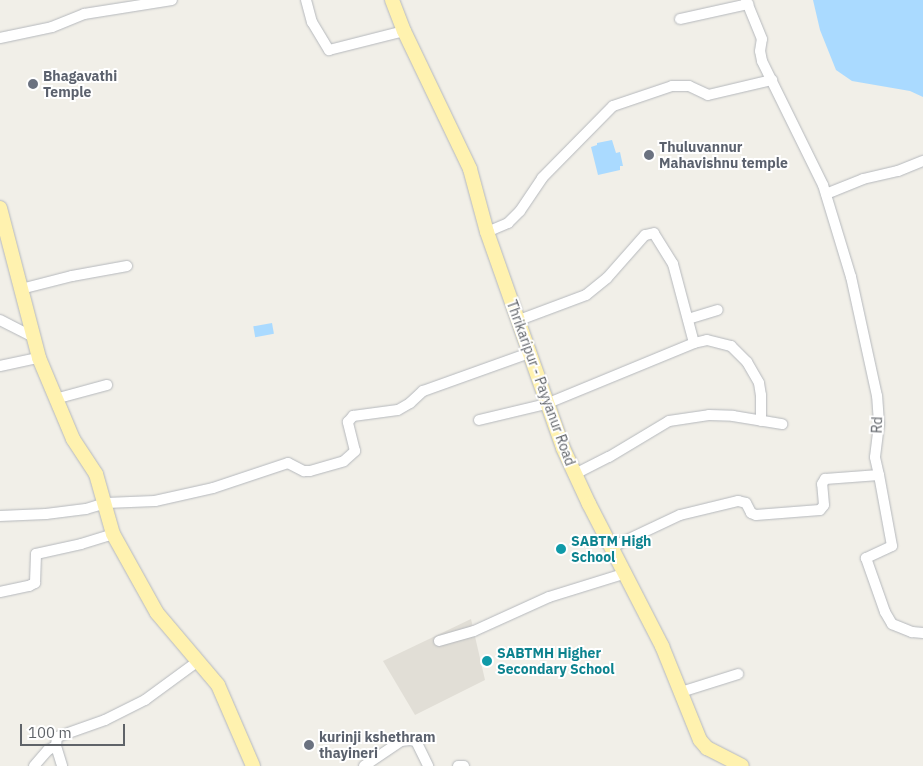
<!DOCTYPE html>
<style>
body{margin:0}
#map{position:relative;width:923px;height:766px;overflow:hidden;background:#f1efe8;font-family:"IBM Plex Sans",sans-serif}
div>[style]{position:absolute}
.education>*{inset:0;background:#e1ded6}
.water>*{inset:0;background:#aadaff;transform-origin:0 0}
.roads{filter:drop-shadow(0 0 1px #b5b8bc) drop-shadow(0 0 1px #b5b8bc)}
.minor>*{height:10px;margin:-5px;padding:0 5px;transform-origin:5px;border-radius:5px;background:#fff}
.major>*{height:14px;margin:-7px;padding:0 7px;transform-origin:7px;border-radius:7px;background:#fff2af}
.dots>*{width:14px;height:14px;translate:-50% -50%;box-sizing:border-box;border:2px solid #fff;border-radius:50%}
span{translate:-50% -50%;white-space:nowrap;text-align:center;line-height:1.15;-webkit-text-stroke:4px #fff;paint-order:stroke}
.worship-label{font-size:14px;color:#5b616d;font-weight:700}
.left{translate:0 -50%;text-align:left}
.street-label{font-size:14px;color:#5f6368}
.culture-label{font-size:14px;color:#0d838f;font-weight:700}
.scale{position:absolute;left:20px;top:724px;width:105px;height:22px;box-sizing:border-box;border:2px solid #5f6368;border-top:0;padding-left:6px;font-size:15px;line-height:18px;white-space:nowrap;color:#5f6368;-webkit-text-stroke:4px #fff;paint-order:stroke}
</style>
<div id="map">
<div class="education">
<div style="clip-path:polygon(471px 619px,485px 680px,415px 715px,383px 661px)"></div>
</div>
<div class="water">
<div style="clip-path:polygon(813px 0,923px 0,923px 97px,910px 91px,852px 81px,836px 70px,820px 30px)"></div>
<div style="clip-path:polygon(612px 140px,616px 153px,620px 152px,623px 166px,620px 166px,620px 170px,598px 175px,591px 147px,597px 145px,597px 143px)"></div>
<div style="left:272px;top:323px;width:11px;height:19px;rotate:80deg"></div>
</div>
<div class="roads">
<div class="minor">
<div style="left:306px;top:0;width:23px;rotate:75deg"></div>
<div style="left:312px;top:22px;width:33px;rotate:59deg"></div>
<div style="left:329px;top:50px;width:77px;rotate:-14.2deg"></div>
<div style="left:680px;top:19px;width:70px;rotate:-12.4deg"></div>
<div style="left:0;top:38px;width:53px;rotate:-11.9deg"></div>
<div style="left:52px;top:27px;width:35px;rotate:-22deg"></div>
<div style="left:84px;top:14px;width:89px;rotate:-9deg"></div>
<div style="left:826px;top:194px;width:40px;rotate:-22deg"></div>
<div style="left:863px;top:179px;width:36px;rotate:-13deg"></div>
<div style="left:898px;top:171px;width:27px;rotate:-22deg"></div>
<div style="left:487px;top:232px;width:23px;rotate:-23deg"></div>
<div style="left:508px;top:223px;width:17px;rotate:-45deg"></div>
<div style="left:520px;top:211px;width:40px;rotate:-56deg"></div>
<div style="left:542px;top:178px;width:101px;rotate:-45.4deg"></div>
<div style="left:613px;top:106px;width:62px;rotate:-18.7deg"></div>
<div style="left:672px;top:86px;width:17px"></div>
<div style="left:689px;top:86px;width:21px;rotate:25deg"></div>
<div style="left:708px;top:95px;width:66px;rotate:-13.2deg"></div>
<div style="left:21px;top:289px;width:53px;rotate:-14.3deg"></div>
<div style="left:72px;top:276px;width:56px;rotate:-10.3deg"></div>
<div style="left:688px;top:319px;width:31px;rotate:-17deg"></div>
<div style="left:0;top:320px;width:36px;rotate:27deg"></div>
<div style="left:694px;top:343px;width:13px;rotate:-13deg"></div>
<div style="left:707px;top:340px;width:25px;rotate:14deg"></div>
<div style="left:731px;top:346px;width:23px;rotate:45deg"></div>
<div style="left:747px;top:362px;width:24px;rotate:60deg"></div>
<div style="left:759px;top:383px;width:12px;rotate:81deg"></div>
<div style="left:761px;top:395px;width:26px;rotate:90deg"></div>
<div style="left:0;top:366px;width:40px;rotate:-12deg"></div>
<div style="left:55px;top:399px;width:54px;rotate:-15.1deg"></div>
<div style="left:479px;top:420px;width:69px;rotate:-13.4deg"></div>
<div style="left:546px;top:404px;width:160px;rotate:-22.4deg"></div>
<div style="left:694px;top:343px;width:82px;rotate:-104.9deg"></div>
<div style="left:673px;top:264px;width:36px;rotate:-122deg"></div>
<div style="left:654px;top:233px;width:9px;rotate:167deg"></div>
<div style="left:645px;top:235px;width:57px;rotate:131.5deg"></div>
<div style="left:607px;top:278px;width:27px;rotate:141deg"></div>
<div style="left:586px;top:295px;width:72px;rotate:159.5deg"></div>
<div style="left:575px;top:474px;width:38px;rotate:-27deg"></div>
<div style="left:609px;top:457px;width:70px;rotate:-31deg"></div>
<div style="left:669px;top:421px;width:40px;rotate:-8.5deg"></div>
<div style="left:709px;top:415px;width:24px;rotate:2deg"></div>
<div style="left:733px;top:416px;width:50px;rotate:9.3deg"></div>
<div style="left:879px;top:475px;width:72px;rotate:79.6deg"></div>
<div style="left:892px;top:546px;width:29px;rotate:155deg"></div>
<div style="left:866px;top:558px;width:57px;rotate:70.6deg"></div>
<div style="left:885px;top:612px;width:14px;rotate:60deg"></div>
<div style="left:892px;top:624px;width:22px;rotate:22deg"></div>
<div style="left:912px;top:632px;width:11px;rotate:5deg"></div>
<div style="left:0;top:516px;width:46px;rotate:-2.5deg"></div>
<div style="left:46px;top:514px;width:40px;rotate:-7.1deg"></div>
<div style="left:86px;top:509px;width:21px;rotate:-17deg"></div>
<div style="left:106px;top:503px;width:49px;rotate:-2.3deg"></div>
<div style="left:155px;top:501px;width:59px;rotate:-12.6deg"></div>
<div style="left:213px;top:488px;width:79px;rotate:-18.4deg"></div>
<div style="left:288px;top:463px;width:18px;rotate:27deg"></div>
<div style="left:304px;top:471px;width:6px"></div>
<div style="left:310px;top:471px;width:35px;rotate:-16deg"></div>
<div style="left:344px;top:461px;width:15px;rotate:-42deg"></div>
<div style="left:355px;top:451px;width:30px;rotate:-104deg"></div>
<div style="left:348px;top:422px;width:8px;rotate:-50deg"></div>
<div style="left:353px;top:416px;width:45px;rotate:-7.6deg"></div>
<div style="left:398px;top:410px;width:14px;rotate:-30deg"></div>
<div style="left:410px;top:403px;width:18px;rotate:-43deg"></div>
<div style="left:423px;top:391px;width:113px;rotate:-19.7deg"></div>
<div style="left:612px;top:547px;width:75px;rotate:-25.2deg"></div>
<div style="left:680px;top:515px;width:60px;rotate:-13.6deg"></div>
<div style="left:738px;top:501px;width:8px;rotate:14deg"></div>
<div style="left:746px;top:503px;width:11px;rotate:63deg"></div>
<div style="left:751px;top:513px;width:5px;rotate:22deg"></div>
<div style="left:756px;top:515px;width:64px;rotate:-4.5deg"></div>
<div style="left:820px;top:510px;width:6px;rotate:-51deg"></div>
<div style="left:824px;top:505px;width:21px;rotate:-95deg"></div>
<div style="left:822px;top:484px;width:6px;rotate:-59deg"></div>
<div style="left:825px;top:479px;width:54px;rotate:-4.2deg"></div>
<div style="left:879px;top:475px;width:18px;rotate:-103deg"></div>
<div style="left:875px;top:457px;width:34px;rotate:-83deg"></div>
<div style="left:879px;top:423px;width:27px;rotate:-94deg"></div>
<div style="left:877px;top:396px;width:122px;rotate:-102.3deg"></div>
<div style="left:851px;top:277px;width:96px;rotate:-106.9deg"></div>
<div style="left:823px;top:185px;width:138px;rotate:-116.2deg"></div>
<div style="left:762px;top:61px;width:10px;rotate:-101deg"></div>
<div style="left:760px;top:51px;width:12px;rotate:-81deg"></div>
<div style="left:762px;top:39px;width:42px;rotate:-112.3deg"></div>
<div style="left:0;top:592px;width:30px;rotate:-12deg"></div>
<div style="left:29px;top:586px;width:7px;rotate:-27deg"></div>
<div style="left:35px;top:583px;width:29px;rotate:-88deg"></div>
<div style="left:36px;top:554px;width:46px;rotate:-12.5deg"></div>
<div style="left:81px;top:544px;width:34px;rotate:-17deg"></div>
<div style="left:439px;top:641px;width:36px;rotate:-16deg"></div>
<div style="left:474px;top:631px;width:82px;rotate:-24.4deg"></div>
<div style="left:549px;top:597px;width:81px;rotate:-17.3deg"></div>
<div style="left:681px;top:692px;width:60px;rotate:-17.5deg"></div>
<div style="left:56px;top:746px;width:21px;rotate:73deg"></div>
<div style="left:34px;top:766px;width:21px;rotate:-49deg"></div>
<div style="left:48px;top:750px;width:9px;rotate:-27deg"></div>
<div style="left:56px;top:746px;width:9px;rotate:-84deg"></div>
<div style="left:57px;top:737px;width:51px;rotate:-19.5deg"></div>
<div style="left:105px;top:720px;width:45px;rotate:-26.6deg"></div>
<div style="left:145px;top:700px;width:66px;rotate:-36.3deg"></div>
<div style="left:364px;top:766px;width:45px;rotate:-34deg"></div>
<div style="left:401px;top:741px;width:9px;rotate:-6deg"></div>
<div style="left:410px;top:740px;width:6px;rotate:9deg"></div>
<div style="left:416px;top:741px;width:28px;rotate:64deg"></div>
<div style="left:458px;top:766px;width:6px"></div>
</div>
<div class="major">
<div style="left:392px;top:0;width:33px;rotate:69deg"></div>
<div style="left:404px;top:31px;width:153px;rotate:64.4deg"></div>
<div style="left:470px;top:169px;width:65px;rotate:74.9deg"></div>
<div style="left:487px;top:232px;width:229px;rotate:70.6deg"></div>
<div style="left:563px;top:448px;width:62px;rotate:65.1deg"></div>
<div style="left:589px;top:504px;width:160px;rotate:62.8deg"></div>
<div style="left:662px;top:646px;width:101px;rotate:68deg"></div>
<div style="left:700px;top:740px;width:11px;rotate:49deg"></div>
<div style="left:707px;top:748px;width:39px;rotate:27deg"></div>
<div style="left:0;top:208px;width:155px;rotate:75.4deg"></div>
<div style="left:39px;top:358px;width:88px;rotate:67.2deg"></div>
<div style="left:73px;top:439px;width:42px;rotate:56.7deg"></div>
<div style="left:96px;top:474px;width:62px;rotate:74.2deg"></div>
<div style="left:113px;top:534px;width:90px;rotate:60.9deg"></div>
<div style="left:157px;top:613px;width:94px;rotate:49.7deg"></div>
<div style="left:218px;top:685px;width:88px;rotate:66.6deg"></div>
</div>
</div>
<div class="dots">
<div style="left:33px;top:84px;background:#6b7280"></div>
<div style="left:649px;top:155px;background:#6b7280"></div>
<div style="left:561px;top:549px;background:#0f9aa8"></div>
<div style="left:487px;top:661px;background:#0f9aa8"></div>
<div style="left:309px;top:745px;background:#6b7280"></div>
</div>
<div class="worship-label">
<span class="left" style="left:43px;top:84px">Bhagavathi<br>Temple</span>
<span class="left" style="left:659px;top:155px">Thuluvannur<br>Mahavishnu temple</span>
<span class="left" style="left:319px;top:745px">kurinji kshethram<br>thayineri</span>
</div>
<div class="street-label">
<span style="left:541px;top:383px;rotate:70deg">Thrikaripur - Payyanur Road</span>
<span style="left:877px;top:425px;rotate:-88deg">Rd</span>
</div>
<div class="culture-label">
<span class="left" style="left:571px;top:549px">SABTM High<br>School</span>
<span class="left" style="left:497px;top:661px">SABTMH Higher<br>Secondary School</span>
</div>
<div class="scale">100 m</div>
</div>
